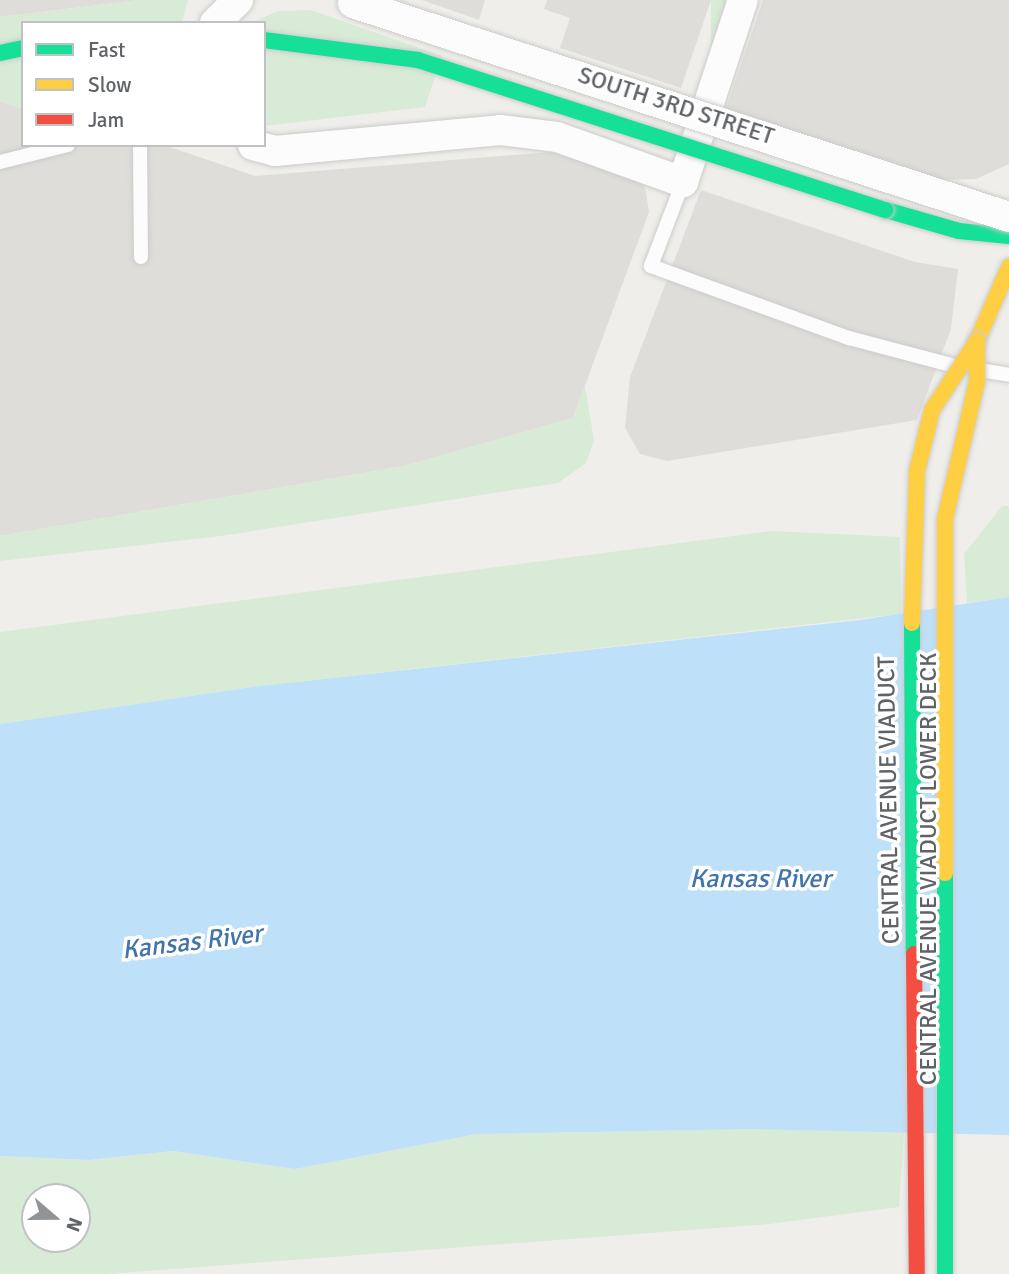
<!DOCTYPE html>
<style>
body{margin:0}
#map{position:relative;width:1009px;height:1274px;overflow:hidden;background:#efeeea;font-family:Signika,sans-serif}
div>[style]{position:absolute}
.industrial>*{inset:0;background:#dfddda}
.green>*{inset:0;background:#d8ebd6;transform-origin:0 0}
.water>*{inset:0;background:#bfe0f9}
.roads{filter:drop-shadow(0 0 2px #cbcccc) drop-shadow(0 0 2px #cbcccc)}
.lane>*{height:14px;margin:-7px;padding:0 7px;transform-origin:7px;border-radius:7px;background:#fdfcfc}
.street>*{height:30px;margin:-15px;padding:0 15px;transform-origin:15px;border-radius:15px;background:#fdfcfc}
.fast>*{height:16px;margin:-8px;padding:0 8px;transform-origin:8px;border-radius:8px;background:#16e098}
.slow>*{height:16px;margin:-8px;padding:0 8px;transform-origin:8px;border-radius:8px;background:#ffcf43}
.bridges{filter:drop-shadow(0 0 2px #cbcccc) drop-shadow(0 0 2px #cbcccc)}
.street-bridge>*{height:30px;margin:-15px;padding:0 15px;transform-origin:15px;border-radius:15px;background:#fdfcfc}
.fast-bridge>*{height:16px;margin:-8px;padding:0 8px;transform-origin:8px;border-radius:8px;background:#16e098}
.slow-bridge>*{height:16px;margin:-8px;padding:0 8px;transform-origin:8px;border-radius:8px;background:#ffcf43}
.jam-bridge>*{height:16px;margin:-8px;padding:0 8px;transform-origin:8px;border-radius:8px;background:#f24e42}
span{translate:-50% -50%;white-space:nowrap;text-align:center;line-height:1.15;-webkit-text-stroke:7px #fff;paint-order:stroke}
.street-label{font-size:24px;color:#5f6368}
.water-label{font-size:26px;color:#4174aa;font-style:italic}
.legend{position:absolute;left:21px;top:21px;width:245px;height:126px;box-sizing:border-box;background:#fff;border:2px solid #bfc1c3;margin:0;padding:9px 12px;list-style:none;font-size:21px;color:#5f6368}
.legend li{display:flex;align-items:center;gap:14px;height:35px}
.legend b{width:35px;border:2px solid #bfc1c3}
.north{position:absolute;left:21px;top:1183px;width:70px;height:70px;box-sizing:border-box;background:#fff;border:2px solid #bfc1c3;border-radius:50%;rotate:110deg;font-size:19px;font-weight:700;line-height:28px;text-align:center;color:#5f6368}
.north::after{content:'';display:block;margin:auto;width:24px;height:32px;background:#919496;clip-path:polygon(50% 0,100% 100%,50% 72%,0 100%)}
</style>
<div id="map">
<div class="industrial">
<div style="clip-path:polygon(0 0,139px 0,0 17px)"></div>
<div style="clip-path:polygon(422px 0,485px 0,479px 20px)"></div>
<div style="clip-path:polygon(547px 0,711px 0,681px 88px,560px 48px,570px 18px,544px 9px)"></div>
<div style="clip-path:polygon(763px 0,1009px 0,1009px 164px,976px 179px,939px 180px,726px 109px)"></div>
<div style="clip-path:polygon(0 101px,23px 109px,23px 145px,164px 145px,255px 176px,551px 152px,629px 175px,645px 187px,649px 212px,573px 418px,404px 466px,0 536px)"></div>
<div style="clip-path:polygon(701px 190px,915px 262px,958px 269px,951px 329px,917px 420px,667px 461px,640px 454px,625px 428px,630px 377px)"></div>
</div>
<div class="green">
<div style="clip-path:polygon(139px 0,188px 0,182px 23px,23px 23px,23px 109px,0 101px,0 17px)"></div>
<div style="left:711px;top:0;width:19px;height:93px"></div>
<div style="clip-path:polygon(311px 10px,442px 56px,425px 107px,264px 126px,264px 23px,252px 23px,278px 11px)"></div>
<div style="clip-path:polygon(585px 386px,594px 441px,586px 463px,558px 483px,221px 536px,0 561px,0 536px,404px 466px,573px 418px)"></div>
<div style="clip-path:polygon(1002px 506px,1009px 506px,1009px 597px,967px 603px,964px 554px)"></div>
<div style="clip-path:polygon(772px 531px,900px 537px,901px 614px,260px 686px,0 724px,0 632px)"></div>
<div style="clip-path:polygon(evenodd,756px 1129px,904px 1132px,899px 1207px,769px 1224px,107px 1274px,0 1274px,0 1156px,88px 1160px,173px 1151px,295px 1169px,477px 1134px,756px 1129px,35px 1197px,77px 1197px,77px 1239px,35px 1239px,35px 1197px)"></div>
</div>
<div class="water">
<div style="clip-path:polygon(1009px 597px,1009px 1135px,756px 1129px,477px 1134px,295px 1169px,173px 1151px,88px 1160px,0 1156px,0 724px,260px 686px,860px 620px)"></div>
</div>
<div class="roads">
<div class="lane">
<div style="left:140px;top:145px;width:112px;rotate:89.5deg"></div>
<div style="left:0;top:162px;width:70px;rotate:-14deg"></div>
<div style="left:683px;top:182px;width:90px;rotate:110.9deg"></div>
<div style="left:651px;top:266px;width:211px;rotate:20deg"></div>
<div style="left:849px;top:338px;width:114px;rotate:14.8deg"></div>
<div style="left:979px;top:370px;width:30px;rotate:9deg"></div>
</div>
<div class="street">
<div style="left:215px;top:23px;width:33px;rotate:-45deg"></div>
<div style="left:253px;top:145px;width:23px;rotate:15deg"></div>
<div style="left:275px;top:151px;width:226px;rotate:-5.3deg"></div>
<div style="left:500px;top:130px;width:57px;rotate:7deg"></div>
<div style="left:557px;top:137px;width:134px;rotate:19.7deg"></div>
<div style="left:683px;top:182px;width:192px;rotate:-71.8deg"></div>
</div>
<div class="fast">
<div style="left:0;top:53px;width:24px;rotate:-12deg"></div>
<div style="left:886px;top:210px;width:76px;rotate:16deg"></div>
<div style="left:959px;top:231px;width:50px;rotate:5.7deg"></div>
</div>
<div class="slow">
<div style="left:977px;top:341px;width:81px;rotate:-66.6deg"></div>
</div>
</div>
<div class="bridges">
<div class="street-bridge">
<div style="left:353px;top:3px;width:690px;rotate:18.07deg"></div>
</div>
<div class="fast-bridge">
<div style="left:264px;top:40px;width:155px;rotate:7.4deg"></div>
<div style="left:418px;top:60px;width:491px;rotate:17.8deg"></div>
<div style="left:912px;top:623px;width:331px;rotate:89.7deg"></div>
<div style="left:945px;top:873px;width:401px;rotate:90deg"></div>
</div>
<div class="slow-bridge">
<div style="left:912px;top:623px;width:152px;rotate:-88.1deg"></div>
<div style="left:917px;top:471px;width:63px;rotate:-76.2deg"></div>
<div style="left:932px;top:410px;width:82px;rotate:-56.9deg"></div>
<div style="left:945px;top:873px;width:354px;rotate:-90deg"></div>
<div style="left:945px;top:519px;width:141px;rotate:-76.9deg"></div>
<div style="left:977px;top:382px;width:41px;rotate:-90deg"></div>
</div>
<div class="jam-bridge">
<div style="left:914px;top:954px;width:320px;rotate:89.5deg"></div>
</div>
</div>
<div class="street-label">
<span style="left:676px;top:106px;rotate:18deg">SOUTH 3RD STREET</span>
<span style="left:889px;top:800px;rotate:-91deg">CENTRAL AVENUE VIADUCT</span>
<span style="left:929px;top:869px;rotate:-90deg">CENTRAL AVENUE VIADUCT LOWER DECK</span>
</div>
<div class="water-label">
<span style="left:760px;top:880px">Kansas River</span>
<span style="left:192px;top:943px;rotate:-7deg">Kansas River</span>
</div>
<ul class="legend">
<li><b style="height:9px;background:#16e098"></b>Fast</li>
<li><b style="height:9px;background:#ffcf43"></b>Slow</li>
<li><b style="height:9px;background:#f24e42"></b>Jam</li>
</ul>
<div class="north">N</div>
</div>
